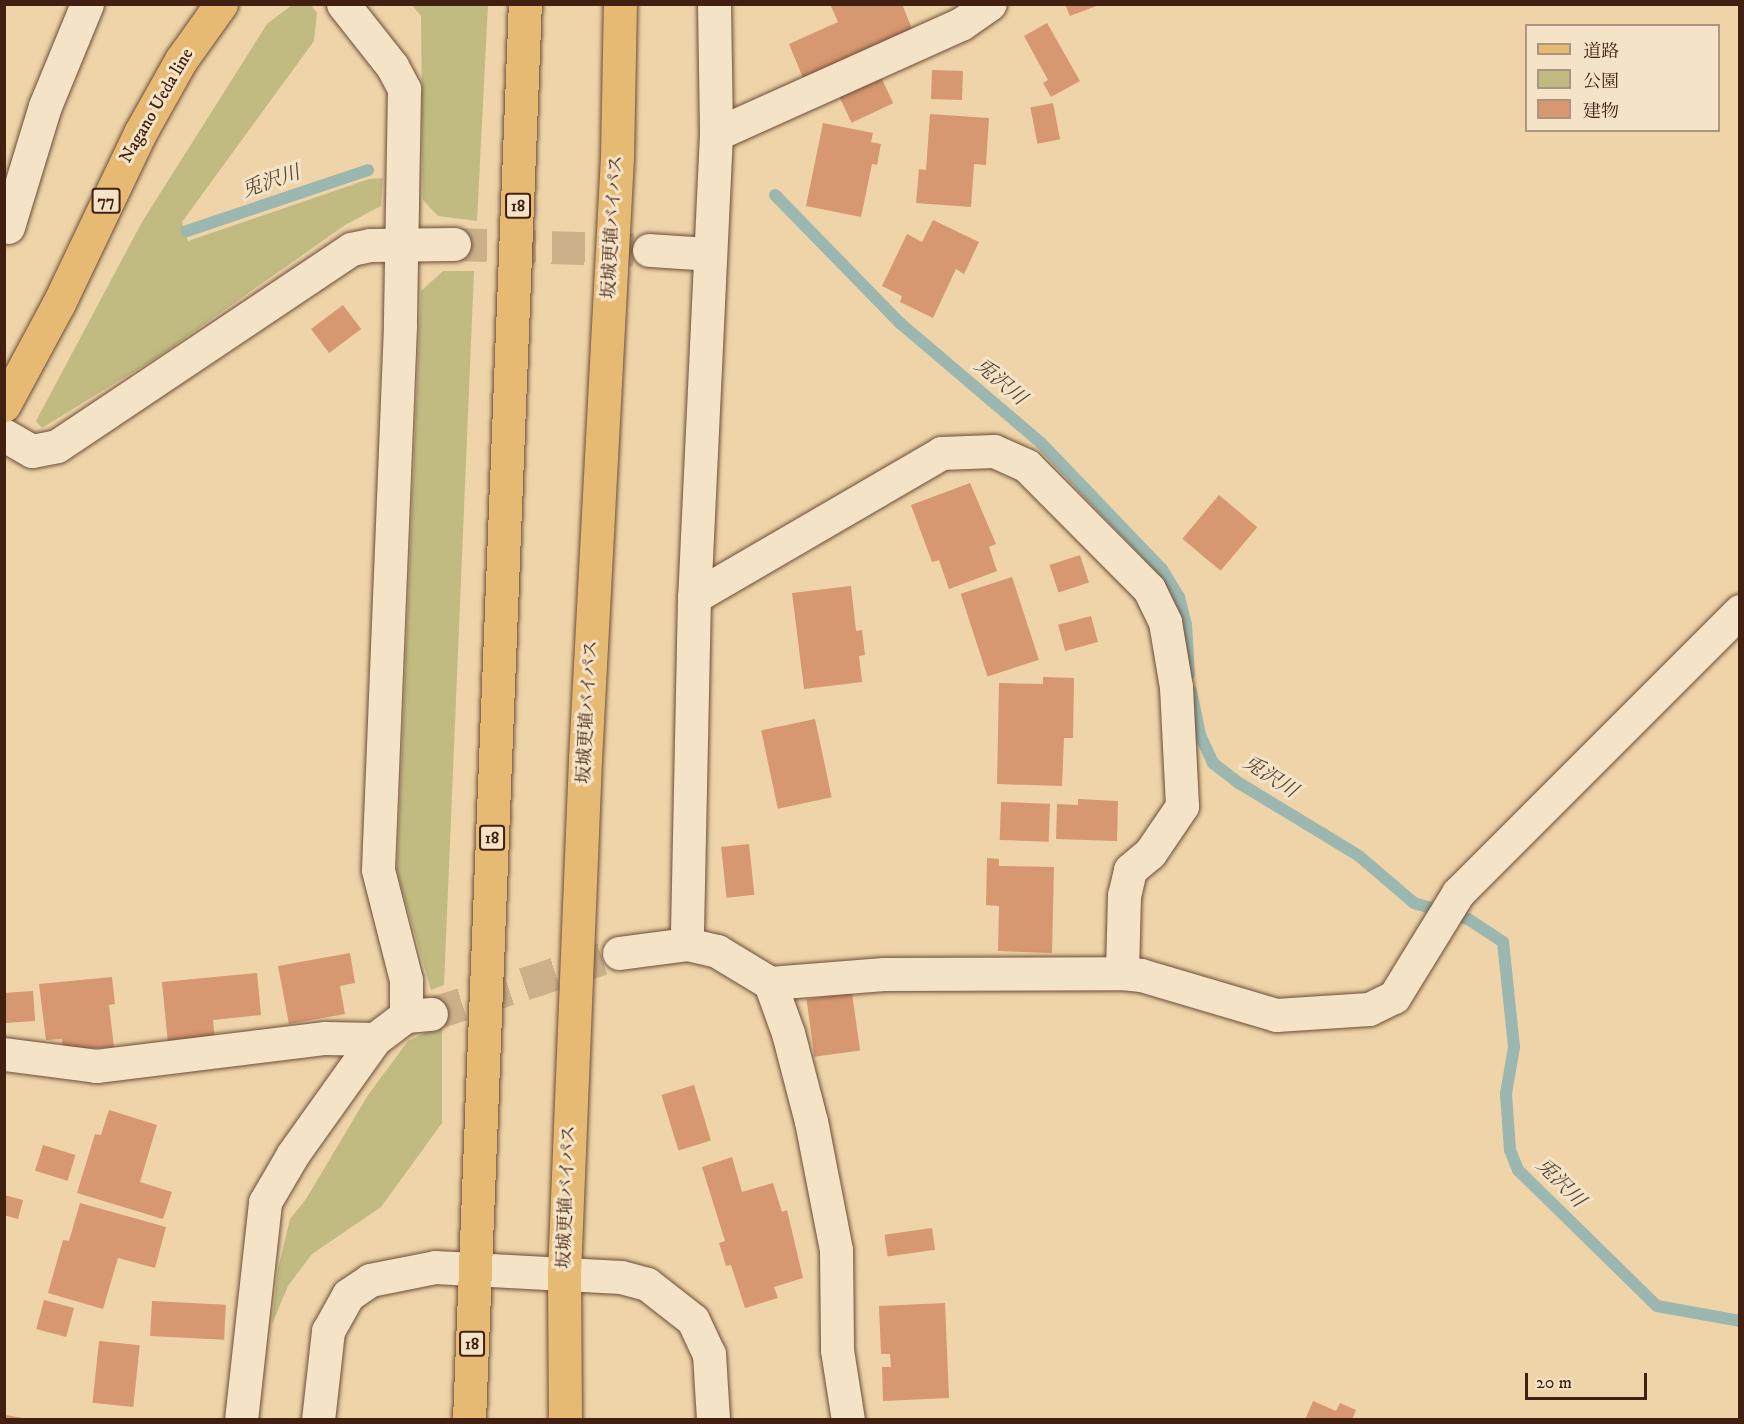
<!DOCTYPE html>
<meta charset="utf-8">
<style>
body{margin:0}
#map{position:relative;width:1744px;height:1424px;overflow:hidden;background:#eed4a8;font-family:"IM FELL DW Pica","Noto Serif JP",serif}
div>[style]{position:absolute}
.green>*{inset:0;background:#c1bb82}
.stream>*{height:12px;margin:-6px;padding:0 6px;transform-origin:6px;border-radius:6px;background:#9bb7af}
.building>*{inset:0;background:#d79770;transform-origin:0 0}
.street-tunnel>*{height:33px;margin-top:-16.5px;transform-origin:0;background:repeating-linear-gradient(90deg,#cbb08a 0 33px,transparent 0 49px)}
.roads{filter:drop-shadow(0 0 2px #6c4d38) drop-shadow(0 0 2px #6c4d38)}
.street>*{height:33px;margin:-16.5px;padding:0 16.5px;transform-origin:16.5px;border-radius:16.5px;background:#f4e3c6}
.secondary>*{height:33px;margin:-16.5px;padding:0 16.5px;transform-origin:16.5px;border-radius:16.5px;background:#f4e3c6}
.primary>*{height:33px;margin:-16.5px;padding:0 16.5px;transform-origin:16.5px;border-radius:16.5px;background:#e7ba74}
.highway>*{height:33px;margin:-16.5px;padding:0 16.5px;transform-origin:16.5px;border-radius:16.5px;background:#e7ba74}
span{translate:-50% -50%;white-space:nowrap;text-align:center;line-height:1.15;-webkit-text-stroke:6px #f4e3c6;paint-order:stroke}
.shield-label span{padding:2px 4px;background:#f4e3c6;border:2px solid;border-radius:4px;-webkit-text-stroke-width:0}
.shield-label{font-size:16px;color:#412012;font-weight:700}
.street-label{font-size:18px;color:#412012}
.water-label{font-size:20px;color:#584639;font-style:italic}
.frame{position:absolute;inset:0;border:6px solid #412012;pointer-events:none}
.legend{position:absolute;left:1525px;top:24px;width:195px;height:108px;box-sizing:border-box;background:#f4e3c6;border:2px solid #ac957e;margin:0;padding:8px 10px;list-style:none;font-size:18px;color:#412012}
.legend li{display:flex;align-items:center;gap:12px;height:30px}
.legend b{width:30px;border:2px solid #ac957e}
.scale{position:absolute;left:1525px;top:1373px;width:122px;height:27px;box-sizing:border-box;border:3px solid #412012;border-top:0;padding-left:8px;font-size:18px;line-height:21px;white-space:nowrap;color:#412012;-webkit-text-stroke:4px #f4e3c6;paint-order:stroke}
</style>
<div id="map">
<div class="green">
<div style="clip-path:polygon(292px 5px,311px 5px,317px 13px,314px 41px,182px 222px,188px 241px,369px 179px,383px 178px,381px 206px,345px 225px,159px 356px,42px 428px,36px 421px,142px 222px,267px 24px)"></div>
<div style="clip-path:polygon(412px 5px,488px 5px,477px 221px,438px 216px,423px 200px,421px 16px)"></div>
<div style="clip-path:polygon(443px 271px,474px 271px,444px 985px,431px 990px,397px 872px,421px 291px)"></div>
<div style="clip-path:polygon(442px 1025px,442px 1123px,381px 1207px,312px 1254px,288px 1286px,272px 1324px,278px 1269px,290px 1219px,306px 1199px,368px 1095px,408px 1041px)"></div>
</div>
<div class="stream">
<div style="left:775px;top:195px;width:179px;rotate:45.7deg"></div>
<div style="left:900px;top:323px;width:184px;rotate:40.4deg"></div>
<div style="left:1040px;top:442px;width:176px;rotate:46.2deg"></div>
<div style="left:1162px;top:569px;width:33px;rotate:59deg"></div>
<div style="left:1179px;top:597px;width:29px;rotate:76deg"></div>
<div style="left:1186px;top:625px;width:49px;rotate:86.5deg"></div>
<div style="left:187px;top:231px;width:191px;rotate:-18.6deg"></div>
<div style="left:1191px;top:691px;width:45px;rotate:78.4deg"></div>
<div style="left:1200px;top:735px;width:31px;rotate:65deg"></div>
<div style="left:1213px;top:763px;width:33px;rotate:38deg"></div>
<div style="left:1239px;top:783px;width:140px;rotate:31.3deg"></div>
<div style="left:1359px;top:856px;width:72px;rotate:40.5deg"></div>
<div style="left:1414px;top:903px;width:56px;rotate:16.5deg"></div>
<div style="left:1468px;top:919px;width:42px;rotate:33.3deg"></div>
<div style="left:1503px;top:942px;width:106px;rotate:84deg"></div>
<div style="left:1514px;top:1047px;width:48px;rotate:99.7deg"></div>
<div style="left:1506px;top:1094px;width:56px;rotate:85.9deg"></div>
<div style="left:1510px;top:1150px;width:22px;rotate:68deg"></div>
<div style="left:1518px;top:1170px;width:194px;rotate:44.4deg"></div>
<div style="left:1657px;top:1306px;width:84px;rotate:10.2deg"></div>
</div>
<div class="building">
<div style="clip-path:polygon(830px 4px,902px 4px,912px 29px,803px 78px,789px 44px,838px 22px)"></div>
<div style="clip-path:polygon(1065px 4px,1099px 4px,1099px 5px,1070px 16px)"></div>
<div style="clip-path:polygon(1047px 23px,1080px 81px,1051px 97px,1043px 83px,1048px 80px,1024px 36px)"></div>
<div style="left:932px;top:70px;width:31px;height:29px;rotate:2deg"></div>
<div style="left:881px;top:77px;width:29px;height:46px;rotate:65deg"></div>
<div style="left:1053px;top:103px;width:37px;height:23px;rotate:79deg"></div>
<div style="clip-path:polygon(930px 114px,989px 118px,986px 165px,974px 164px,971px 207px,916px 203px,919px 169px,926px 170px)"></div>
<div style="clip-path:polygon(823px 123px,873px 133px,871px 142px,881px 144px,877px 165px,872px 164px,861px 217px,806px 206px)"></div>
<div style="clip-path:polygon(933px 220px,979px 242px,964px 274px,956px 269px,933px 318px,900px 302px,902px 296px,882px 286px,907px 234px,922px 242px)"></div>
<div style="left:343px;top:305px;width:30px;height:40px;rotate:53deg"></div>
<div style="clip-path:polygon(970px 483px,996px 544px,989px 547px,997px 571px,949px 589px,939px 560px,932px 562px,911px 505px)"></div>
<div style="left:1219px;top:495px;width:50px;height:57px;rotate:40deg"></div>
<div style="left:1080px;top:555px;width:29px;height:32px;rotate:72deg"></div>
<div style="left:1012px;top:577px;width:87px;height:54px;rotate:72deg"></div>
<div style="clip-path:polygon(851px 586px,856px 631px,862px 630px,865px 655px,859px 656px,862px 682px,804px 689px,792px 593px)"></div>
<div style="left:1091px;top:616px;width:27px;height:34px;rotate:75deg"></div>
<div style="clip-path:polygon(1043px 677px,1074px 678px,1073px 738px,1064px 738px,1062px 786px,997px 784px,999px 683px,1043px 684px)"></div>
<div style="left:815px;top:719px;width:80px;height:55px;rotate:78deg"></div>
<div style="clip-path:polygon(1078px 799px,1118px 801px,1117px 841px,1056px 839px,1057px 804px,1078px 805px)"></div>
<div style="left:1001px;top:802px;width:49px;height:38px;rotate:2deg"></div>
<div style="left:749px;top:844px;width:51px;height:28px;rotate:84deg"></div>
<div style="clip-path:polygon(987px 858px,999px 859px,999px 866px,1054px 867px,1052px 953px,998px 951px,999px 906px,986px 905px)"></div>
<div style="clip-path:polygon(350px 953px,355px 983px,340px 986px,345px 1014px,289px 1024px,278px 966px)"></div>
<div style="clip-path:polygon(257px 973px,261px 1015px,213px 1020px,215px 1040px,168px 1044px,162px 982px)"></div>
<div style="clip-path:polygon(112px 977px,115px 1004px,109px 1005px,114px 1047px,63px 1050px,62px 1039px,46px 1040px,39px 984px)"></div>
<div style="left:33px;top:991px;width:30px;height:29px;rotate:86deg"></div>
<div style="left:852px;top:993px;width:58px;height:46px;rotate:82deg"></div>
<div style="left:694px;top:1085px;width:58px;height:34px;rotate:73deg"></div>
<div style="clip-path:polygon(109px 1110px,157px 1125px,140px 1182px,172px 1192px,163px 1219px,77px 1193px,95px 1134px,101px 1135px)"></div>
<div style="left:43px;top:1145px;width:34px;height:27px;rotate:17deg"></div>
<div style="clip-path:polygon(732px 1157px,742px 1192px,773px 1183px,782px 1212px,787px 1210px,803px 1278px,774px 1287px,778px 1298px,745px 1308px,731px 1265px,726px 1266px,719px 1243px,725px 1241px,702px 1167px)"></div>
<div style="clip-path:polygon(4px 1195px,23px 1200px,18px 1219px,4px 1215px)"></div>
<div style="clip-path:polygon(80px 1203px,166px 1227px,155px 1268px,118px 1258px,103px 1309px,48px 1293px,63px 1240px,69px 1241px)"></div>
<div style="left:932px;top:1228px;width:22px;height:48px;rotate:82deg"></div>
<div style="left:44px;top:1300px;width:31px;height:30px;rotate:15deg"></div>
<div style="left:152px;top:1301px;width:74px;height:35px;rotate:3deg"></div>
<div style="clip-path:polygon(945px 1303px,949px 1398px,883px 1401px,882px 1367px,891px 1367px,890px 1354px,881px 1354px,879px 1306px)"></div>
<div style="left:99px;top:1341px;width:41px;height:62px;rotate:6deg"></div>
<div style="clip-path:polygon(1313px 1401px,1336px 1411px,1340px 1403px,1356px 1410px,1352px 1420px,1305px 1420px)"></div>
<div style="clip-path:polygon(5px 1415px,23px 1418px,23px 1420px,5px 1420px)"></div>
</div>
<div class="street-tunnel">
<div style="left:454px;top:244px;width:195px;rotate:1.8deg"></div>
<div style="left:431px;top:1014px;width:198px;rotate:-18deg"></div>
</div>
<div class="roads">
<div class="street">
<div style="left:343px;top:4px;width:79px;rotate:51.7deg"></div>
<div style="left:392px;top:66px;width:26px;rotate:62deg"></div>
<div style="left:404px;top:89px;width:237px;rotate:91deg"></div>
<div style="left:400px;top:326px;width:544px;rotate:92.32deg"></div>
<div style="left:378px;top:870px;width:114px;rotate:75.7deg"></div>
<div style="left:406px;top:980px;width:36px;rotate:90deg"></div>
<div style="left:714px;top:4px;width:130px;rotate:89.1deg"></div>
<div style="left:716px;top:134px;width:464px;rotate:92.7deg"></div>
<div style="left:694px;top:597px;width:347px;rotate:91.2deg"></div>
<div style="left:687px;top:944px;width:31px;rotate:13deg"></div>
<div style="left:717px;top:951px;width:62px;rotate:31.1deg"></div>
<div style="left:770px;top:983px;width:53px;rotate:70.2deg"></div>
<div style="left:788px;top:1033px;width:91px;rotate:75.4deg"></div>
<div style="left:811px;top:1121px;width:131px;rotate:79deg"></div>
<div style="left:836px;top:1250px;width:100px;rotate:89.4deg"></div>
<div style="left:837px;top:1350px;width:71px;rotate:81.1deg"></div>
<div style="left:716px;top:134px;width:269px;rotate:-24.2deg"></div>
<div style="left:961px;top:24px;width:35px;rotate:-35deg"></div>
<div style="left:8px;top:227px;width:127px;rotate:-73deg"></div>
<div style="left:45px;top:106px;width:110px;rotate:-67.6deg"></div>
<div style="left:649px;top:250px;width:61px;rotate:3.8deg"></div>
<div style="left:4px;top:435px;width:32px;rotate:30deg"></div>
<div style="left:32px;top:451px;width:25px;rotate:-11deg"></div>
<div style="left:57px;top:446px;width:354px;rotate:-33.8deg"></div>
<div style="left:351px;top:249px;width:19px;rotate:-12deg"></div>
<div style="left:370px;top:245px;width:84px;rotate:-0.7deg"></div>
<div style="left:694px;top:597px;width:286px;rotate:-30.2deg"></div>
<div style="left:941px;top:453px;width:53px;rotate:-2.2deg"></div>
<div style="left:994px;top:451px;width:36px;rotate:24deg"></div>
<div style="left:1027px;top:466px;width:173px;rotate:45.2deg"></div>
<div style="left:1149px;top:589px;width:37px;rotate:64deg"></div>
<div style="left:1165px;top:622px;width:66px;rotate:80.4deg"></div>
<div style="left:1176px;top:687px;width:119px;rotate:87.1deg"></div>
<div style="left:1182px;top:806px;width:57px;rotate:124.2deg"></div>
<div style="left:1150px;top:853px;width:26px;rotate:140deg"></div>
<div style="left:1130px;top:870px;width:26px;rotate:103deg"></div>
<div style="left:1124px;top:895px;width:78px;rotate:91.5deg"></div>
<div style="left:619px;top:953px;width:69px;rotate:-7.5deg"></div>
<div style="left:770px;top:983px;width:114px;rotate:-4.5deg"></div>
<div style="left:884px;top:974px;width:238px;rotate:-0.2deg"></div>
<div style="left:1122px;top:973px;width:19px;rotate:6deg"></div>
<div style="left:1141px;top:975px;width:141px;rotate:16.5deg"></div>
<div style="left:1276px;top:1015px;width:93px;rotate:-3.7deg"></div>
<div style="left:1369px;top:1009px;width:28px;rotate:-26deg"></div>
<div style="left:1394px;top:997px;width:122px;rotate:-58.4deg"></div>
<div style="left:1458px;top:893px;width:399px;rotate:-45deg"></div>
<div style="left:4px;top:1054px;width:93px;rotate:7.4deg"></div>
<div style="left:96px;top:1066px;width:231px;rotate:-7deg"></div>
<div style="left:325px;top:1038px;width:50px;rotate:1.1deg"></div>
<div style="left:375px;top:1039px;width:39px;rotate:-37deg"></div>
<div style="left:406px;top:1016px;width:25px;rotate:-5deg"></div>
<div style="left:241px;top:1420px;width:219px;rotate:-83.7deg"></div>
<div style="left:265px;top:1202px;width:56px;rotate:-59.7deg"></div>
<div style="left:293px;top:1154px;width:141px;rotate:-54.5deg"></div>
</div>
<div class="secondary">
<div style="left:318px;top:1420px;width:90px;rotate:-83.6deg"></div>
<div style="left:328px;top:1331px;width:41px;rotate:-60.9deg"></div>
<div style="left:348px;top:1295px;width:27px;rotate:-34deg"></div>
<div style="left:370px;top:1280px;width:66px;rotate:-11.3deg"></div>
<div style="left:435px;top:1267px;width:186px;rotate:3.1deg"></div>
<div style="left:621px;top:1277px;width:27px;rotate:15deg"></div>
<div style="left:647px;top:1284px;width:58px;rotate:38deg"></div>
<div style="left:693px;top:1320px;width:38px;rotate:65deg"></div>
<div style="left:709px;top:1354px;width:66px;rotate:86.5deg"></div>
</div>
<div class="primary">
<div style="left:4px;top:405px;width:116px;rotate:-61.7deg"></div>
<div style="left:59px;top:303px;width:188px;rotate:-64.5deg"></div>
<div style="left:140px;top:133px;width:84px;rotate:-60.7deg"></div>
<div style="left:181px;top:60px;width:69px;rotate:-54.5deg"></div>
</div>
<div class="highway">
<div style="left:469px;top:1420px;width:1417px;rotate:-87.74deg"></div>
<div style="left:565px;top:1420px;width:147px;rotate:-90.4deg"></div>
<div style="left:564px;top:1273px;width:514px;rotate:-87.66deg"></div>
<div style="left:585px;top:759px;width:603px;rotate:-86.96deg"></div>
<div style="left:617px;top:157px;width:153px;rotate:-88.9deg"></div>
</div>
</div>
<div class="shield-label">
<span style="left:106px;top:201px">77</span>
<span style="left:518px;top:206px">18</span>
<span style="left:492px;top:838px">18</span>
<span style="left:472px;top:1344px">18</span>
</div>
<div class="street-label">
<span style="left:157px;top:106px;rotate:-60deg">Nagano Ueda line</span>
<span style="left:613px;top:227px;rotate:-87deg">坂城更埴バイパス</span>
<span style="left:588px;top:712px;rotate:-87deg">坂城更埴バイパス</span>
<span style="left:567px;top:1197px;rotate:-88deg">坂城更埴バイパス</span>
</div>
<div class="water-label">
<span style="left:271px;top:182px;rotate:-19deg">兎沢川</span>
<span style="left:1000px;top:382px;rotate:40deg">兎沢川</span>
<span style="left:1270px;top:777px;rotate:33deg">兎沢川</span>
<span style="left:1560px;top:1183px;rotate:45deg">兎沢川</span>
</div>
<div class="frame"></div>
<ul class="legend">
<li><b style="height:8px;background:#e7ba74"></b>道路</li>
<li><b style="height:16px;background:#c1bb82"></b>公園</li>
<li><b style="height:16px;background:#d79770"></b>建物</li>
</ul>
<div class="scale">20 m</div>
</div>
